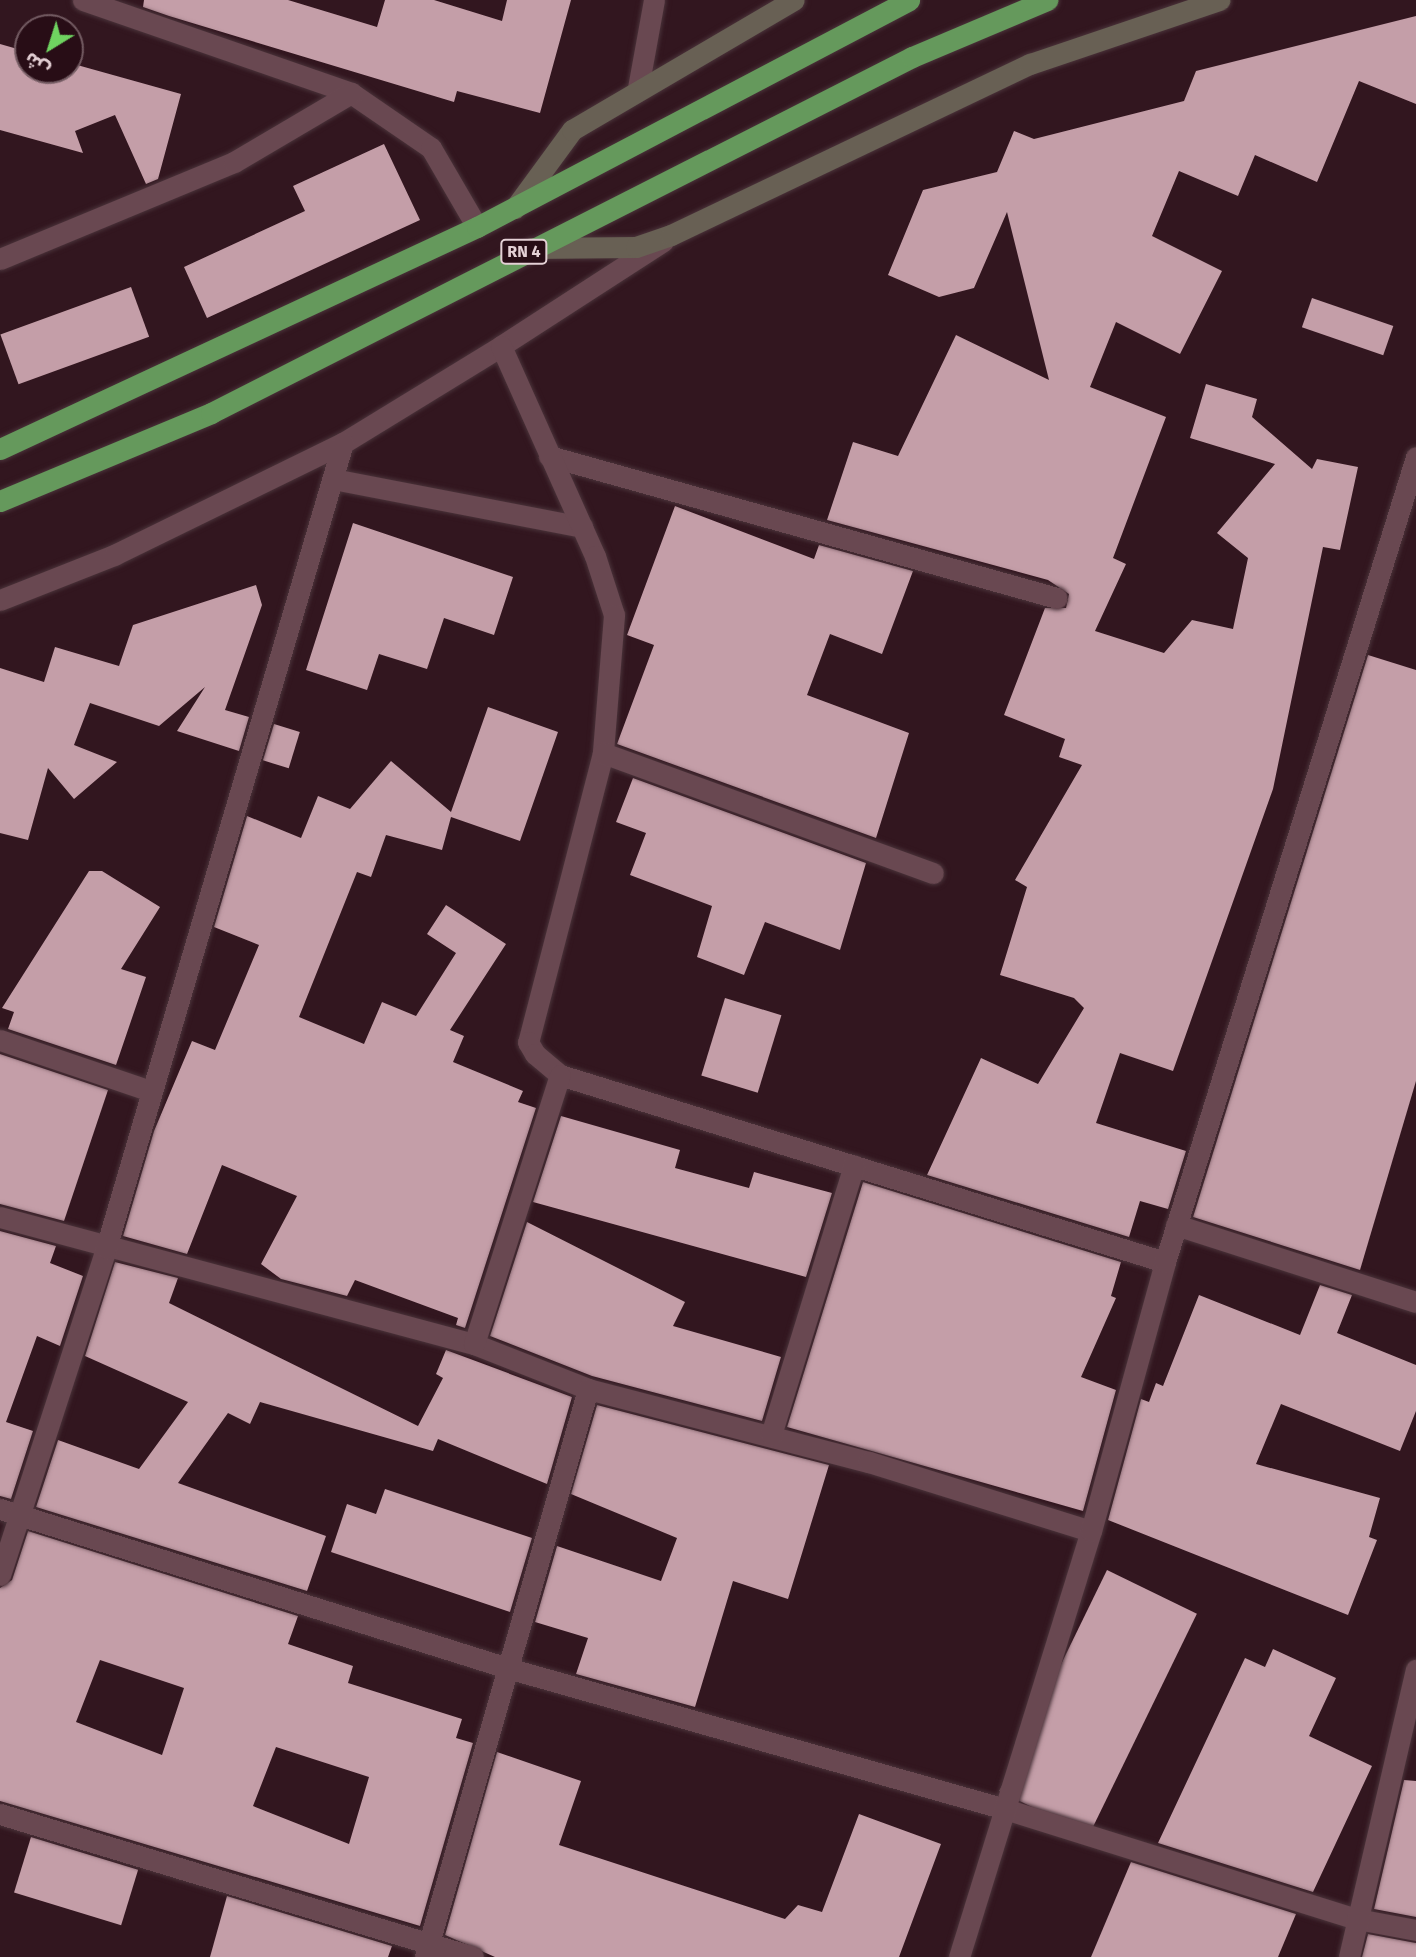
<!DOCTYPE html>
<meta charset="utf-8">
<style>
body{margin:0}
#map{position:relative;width:1416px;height:1957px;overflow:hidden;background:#32161f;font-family:"Fira Sans","Noto Sans Arabic",sans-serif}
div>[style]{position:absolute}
.building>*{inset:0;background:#c49ea8;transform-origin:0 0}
.roads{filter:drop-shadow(0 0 2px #4a333a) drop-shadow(0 0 2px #4a333a)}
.street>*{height:21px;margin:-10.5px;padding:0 10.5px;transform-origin:10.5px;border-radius:10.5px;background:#694851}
.secondary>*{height:21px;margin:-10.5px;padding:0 10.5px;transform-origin:10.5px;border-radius:10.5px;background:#686054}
.highway>*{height:21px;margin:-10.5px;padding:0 10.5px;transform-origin:10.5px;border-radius:10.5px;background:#65995c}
span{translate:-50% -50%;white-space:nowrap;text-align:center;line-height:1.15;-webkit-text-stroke:7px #280d16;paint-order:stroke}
.shield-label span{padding:2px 5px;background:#280d16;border:2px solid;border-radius:5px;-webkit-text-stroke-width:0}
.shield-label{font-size:16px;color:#e4d0d5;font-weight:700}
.north{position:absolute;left:14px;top:14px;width:70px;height:70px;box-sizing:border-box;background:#280d16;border:2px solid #735b62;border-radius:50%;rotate:218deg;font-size:19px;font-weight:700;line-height:28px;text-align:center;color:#e4d0d5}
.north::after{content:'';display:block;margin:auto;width:24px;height:32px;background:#6fd360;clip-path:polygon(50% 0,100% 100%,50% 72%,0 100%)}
</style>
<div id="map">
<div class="building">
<div style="clip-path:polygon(144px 0,288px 0,377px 27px,385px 0,434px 0,502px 21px,507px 0,571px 0,540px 113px,457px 91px,454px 102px,169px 16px,143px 7px)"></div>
<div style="clip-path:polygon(1416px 16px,1416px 104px,1359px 81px,1317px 182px,1255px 155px,1238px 196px,1179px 171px,1152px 236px,1222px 271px,1180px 354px,1116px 322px,1090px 387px,1166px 417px,1113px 558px,1126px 564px,1095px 631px,1164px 653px,1192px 620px,1233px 629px,1248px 558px,1217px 533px,1275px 464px,1190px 438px,1206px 384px,1257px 399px,1252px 417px,1312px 469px,1317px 459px,1358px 467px,1340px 550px,1323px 547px,1273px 789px,1173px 1071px,1120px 1053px,1096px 1123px,1186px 1151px,1168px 1209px,1140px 1201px,1129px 1237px,927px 1175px,981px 1058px,1038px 1084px,1084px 1008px,1074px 998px,1000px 975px,1027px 887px,1015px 880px,1082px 765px,1059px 757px,1065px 739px,1004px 715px,1045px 608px,1066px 608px,1069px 594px,1048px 580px,827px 520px,853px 442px,898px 456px,956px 335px,1049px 380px,1007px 212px,974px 288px,939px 297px,888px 275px,923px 190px,997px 172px,1014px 131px,1034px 139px,1184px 101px,1196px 71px)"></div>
<div style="clip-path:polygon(0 44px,28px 52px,28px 70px,70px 70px,70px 63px,181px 94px,158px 179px,146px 184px,115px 115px,75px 131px,83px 153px,0 130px)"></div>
<div style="clip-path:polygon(384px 144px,420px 220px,207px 318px,184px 267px,305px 211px,293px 186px)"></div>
<div style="left:131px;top:287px;width:53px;height:139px;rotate:70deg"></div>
<div style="left:1312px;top:298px;width:86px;height:31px;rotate:19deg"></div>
<div style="clip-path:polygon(675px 506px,814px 559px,819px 545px,913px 571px,882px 654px,830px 634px,807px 695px,909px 733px,876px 838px,617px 744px,654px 645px,627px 635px)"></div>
<div style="clip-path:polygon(353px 523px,513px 577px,494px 635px,444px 618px,427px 669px,379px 654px,367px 690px,306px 670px)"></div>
<div style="clip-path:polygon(256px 585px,262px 605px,225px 710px,249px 717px,239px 751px,177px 731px,205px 687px,159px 726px,90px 703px,74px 745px,117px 762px,74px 799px,48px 768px,28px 840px,0 833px,0 668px,44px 682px,55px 647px,119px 666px,133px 625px)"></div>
<div style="clip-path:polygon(1368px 655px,1416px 670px,1416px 1081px,1360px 1270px,1193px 1217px)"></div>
<div style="clip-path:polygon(488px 707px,558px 732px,520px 841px,451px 817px,442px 850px,386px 835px,371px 877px,357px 872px,299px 1017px,364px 1044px,382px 1002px,416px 1016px,456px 953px,427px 934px,446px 905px,506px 944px,450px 1030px,464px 1036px,453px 1062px,523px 1091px,518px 1102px,536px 1108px,465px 1328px,456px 1325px,458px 1318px,355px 1280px,347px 1296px,281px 1279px,261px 1264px,297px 1196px,222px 1165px,187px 1254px,123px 1236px,154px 1131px,192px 1041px,215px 1050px,259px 945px,214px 927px,247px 816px,301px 838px,318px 796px,350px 809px,391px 761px,451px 812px)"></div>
<div style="left:274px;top:724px;width:27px;height:38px;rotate:17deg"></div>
<div style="clip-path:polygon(633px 778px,866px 863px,840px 950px,765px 922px,744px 975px,697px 957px,712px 906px,630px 875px,646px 833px,616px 822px)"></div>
<div style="clip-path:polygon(89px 871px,102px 871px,160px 907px,121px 969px,146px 977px,116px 1065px,8px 1029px,14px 1012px,2px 1008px)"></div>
<div style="left:725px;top:998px;width:59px;height:81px;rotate:17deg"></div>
<div style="clip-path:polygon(0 1054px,108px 1090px,64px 1221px,0 1204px)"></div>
<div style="clip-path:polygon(561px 1116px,680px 1150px,675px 1168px,749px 1188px,754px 1172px,832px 1193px,806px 1277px,533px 1202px)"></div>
<div style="clip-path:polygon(863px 1182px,1121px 1262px,1111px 1296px,1116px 1298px,1081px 1377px,1116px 1390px,1083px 1511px,787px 1427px)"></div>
<div style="clip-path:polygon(527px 1222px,685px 1302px,673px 1326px,781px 1357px,762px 1421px,592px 1376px,490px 1336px)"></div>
<div style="clip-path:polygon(0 1231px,56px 1246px,50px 1263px,83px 1276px,60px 1346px,37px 1336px,6px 1422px,33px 1431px,11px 1499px,0 1496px)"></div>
<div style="clip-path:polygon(115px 1262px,178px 1278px,169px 1303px,418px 1426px,443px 1378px,436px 1374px,446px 1350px,572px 1397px,547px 1484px,438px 1439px,433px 1451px,260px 1402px,250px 1424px,228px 1413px,178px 1483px,326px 1536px,307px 1591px,36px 1507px,58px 1440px,139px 1469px,188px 1402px,85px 1356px)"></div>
<div style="clip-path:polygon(1320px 1285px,1352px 1295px,1337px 1333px,1416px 1365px,1416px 1411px,1400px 1451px,1281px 1404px,1256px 1464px,1380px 1498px,1369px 1537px,1377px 1540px,1348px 1615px,1108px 1520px,1141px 1399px,1149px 1402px,1156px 1383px,1163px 1386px,1199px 1295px,1300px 1335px)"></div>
<div style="clip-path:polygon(597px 1405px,829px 1465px,788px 1599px,733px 1581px,695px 1707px,576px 1674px,588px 1638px,535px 1622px,557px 1546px,661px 1581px,677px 1538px,571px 1494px)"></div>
<div style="clip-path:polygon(385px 1489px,532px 1538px,510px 1612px,331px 1552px,347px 1504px,376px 1514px)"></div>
<div style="clip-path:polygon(evenodd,28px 1531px,298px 1616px,288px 1644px,353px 1666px,348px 1683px,462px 1719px,456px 1738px,473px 1743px,420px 1926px,0 1801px,0 1588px,12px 1580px,28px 1531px,100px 1660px,184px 1688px,162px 1755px,76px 1722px,100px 1660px,28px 1531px,276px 1747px,369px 1777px,349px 1844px,253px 1806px,276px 1747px)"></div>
<div style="left:1107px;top:1570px;width:100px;height:246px;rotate:26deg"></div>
<div style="clip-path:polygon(1273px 1649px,1336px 1678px,1309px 1736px,1372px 1766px,1313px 1892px,1158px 1843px,1245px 1658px,1265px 1667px)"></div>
<div style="clip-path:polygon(497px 1752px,581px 1781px,559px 1845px,785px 1919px,798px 1905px,822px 1912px,859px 1814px,941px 1844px,899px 1957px,495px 1957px,445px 1935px)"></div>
<div style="clip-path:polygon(1404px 1780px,1416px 1781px,1416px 1917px,1374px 1909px)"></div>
<div style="left:31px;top:1837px;width:112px;height:58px;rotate:17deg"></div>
<div style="clip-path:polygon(1131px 1862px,1296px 1914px,1278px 1957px,1091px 1957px)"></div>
<div style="clip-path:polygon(227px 1896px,392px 1946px,388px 1957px,210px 1957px)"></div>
<div style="clip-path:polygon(1368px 1934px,1416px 1943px,1416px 1957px,1362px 1957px)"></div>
</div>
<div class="roads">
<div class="street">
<div style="left:83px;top:0;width:284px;rotate:19.1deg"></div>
<div style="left:351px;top:93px;width:97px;rotate:34.5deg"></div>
<div style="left:431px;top:148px;width:91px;rotate:59.8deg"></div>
<div style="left:638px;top:88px;width:89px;rotate:-79.7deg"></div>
<div style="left:0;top:259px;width:253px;rotate:-22.5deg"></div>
<div style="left:234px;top:162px;width:136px;rotate:-30.5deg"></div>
<div style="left:501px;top:346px;width:193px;rotate:-32.9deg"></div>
<div style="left:549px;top:456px;width:527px;rotate:15.62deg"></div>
<div style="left:333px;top:479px;width:254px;rotate:10.9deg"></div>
<div style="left:0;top:600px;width:123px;rotate:-21.5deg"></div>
<div style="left:114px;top:555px;width:255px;rotate:-26.1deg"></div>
<div style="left:343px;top:443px;width:185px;rotate:-31.5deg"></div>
<div style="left:501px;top:346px;width:230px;rotate:65.9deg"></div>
<div style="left:595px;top:556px;width:62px;rotate:72.1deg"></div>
<div style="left:614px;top:615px;width:138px;rotate:94.6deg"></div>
<div style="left:603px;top:753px;width:299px;rotate:104.5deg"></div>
<div style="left:528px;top:1042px;width:14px;rotate:60deg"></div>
<div style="left:535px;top:1054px;width:33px;rotate:40deg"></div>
<div style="left:560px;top:1075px;width:633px;rotate:17.18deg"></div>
<div style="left:603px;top:753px;width:351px;rotate:20deg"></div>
<div style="left:0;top:1040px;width:159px;rotate:18.7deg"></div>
<div style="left:0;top:1217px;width:491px;rotate:15deg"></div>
<div style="left:474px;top:1344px;width:123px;rotate:21.5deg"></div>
<div style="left:588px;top:1389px;width:290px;rotate:14.6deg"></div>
<div style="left:869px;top:1462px;width:232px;rotate:17.3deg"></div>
<div style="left:1176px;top:1225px;width:252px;rotate:17.8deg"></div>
<div style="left:474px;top:1344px;width:282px;rotate:-72.3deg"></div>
<div style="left:771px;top:1435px;width:282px;rotate:-72.9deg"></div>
<div style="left:0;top:1509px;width:535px;rotate:17.39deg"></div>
<div style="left:511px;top:1669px;width:513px;rotate:15.82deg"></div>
<div style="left:1005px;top:1809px;width:369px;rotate:17.4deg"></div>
<div style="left:1357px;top:1919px;width:60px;rotate:10.6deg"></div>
<div style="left:0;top:1575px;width:344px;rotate:-72deg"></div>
<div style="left:106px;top:1248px;width:839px;rotate:-73.6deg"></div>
<div style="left:0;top:1814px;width:494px;rotate:16.8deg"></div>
<div style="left:425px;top:1957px;width:591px;rotate:-73.99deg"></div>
<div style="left:959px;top:1957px;width:446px;rotate:-72.8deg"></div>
<div style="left:1091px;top:1531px;width:279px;rotate:-74.6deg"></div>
<div style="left:1165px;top:1262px;width:843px;rotate:-72.68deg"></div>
<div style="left:1349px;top:1957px;width:295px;rotate:-76.9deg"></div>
</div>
<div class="secondary">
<div style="left:515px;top:208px;width:97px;rotate:-53.8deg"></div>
<div style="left:572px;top:130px;width:257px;rotate:-30.4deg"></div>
<div style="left:532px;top:248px;width:104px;rotate:-0.6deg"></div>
<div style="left:636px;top:247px;width:37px;rotate:-19deg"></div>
<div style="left:671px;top:235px;width:398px;rotate:-25.5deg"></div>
<div style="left:1030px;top:64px;width:200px;rotate:-18.7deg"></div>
</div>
<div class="highway">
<div style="left:0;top:449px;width:526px;rotate:-24.96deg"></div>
<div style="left:477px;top:227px;width:488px;rotate:-27.7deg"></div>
<div style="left:0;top:501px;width:229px;rotate:-22.6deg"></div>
<div style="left:211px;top:413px;width:786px;rotate:-26.92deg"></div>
<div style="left:912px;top:57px;width:147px;rotate:-22.9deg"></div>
</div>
</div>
<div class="shield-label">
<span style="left:524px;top:252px">RN 4</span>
</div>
<div class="north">ش</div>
</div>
